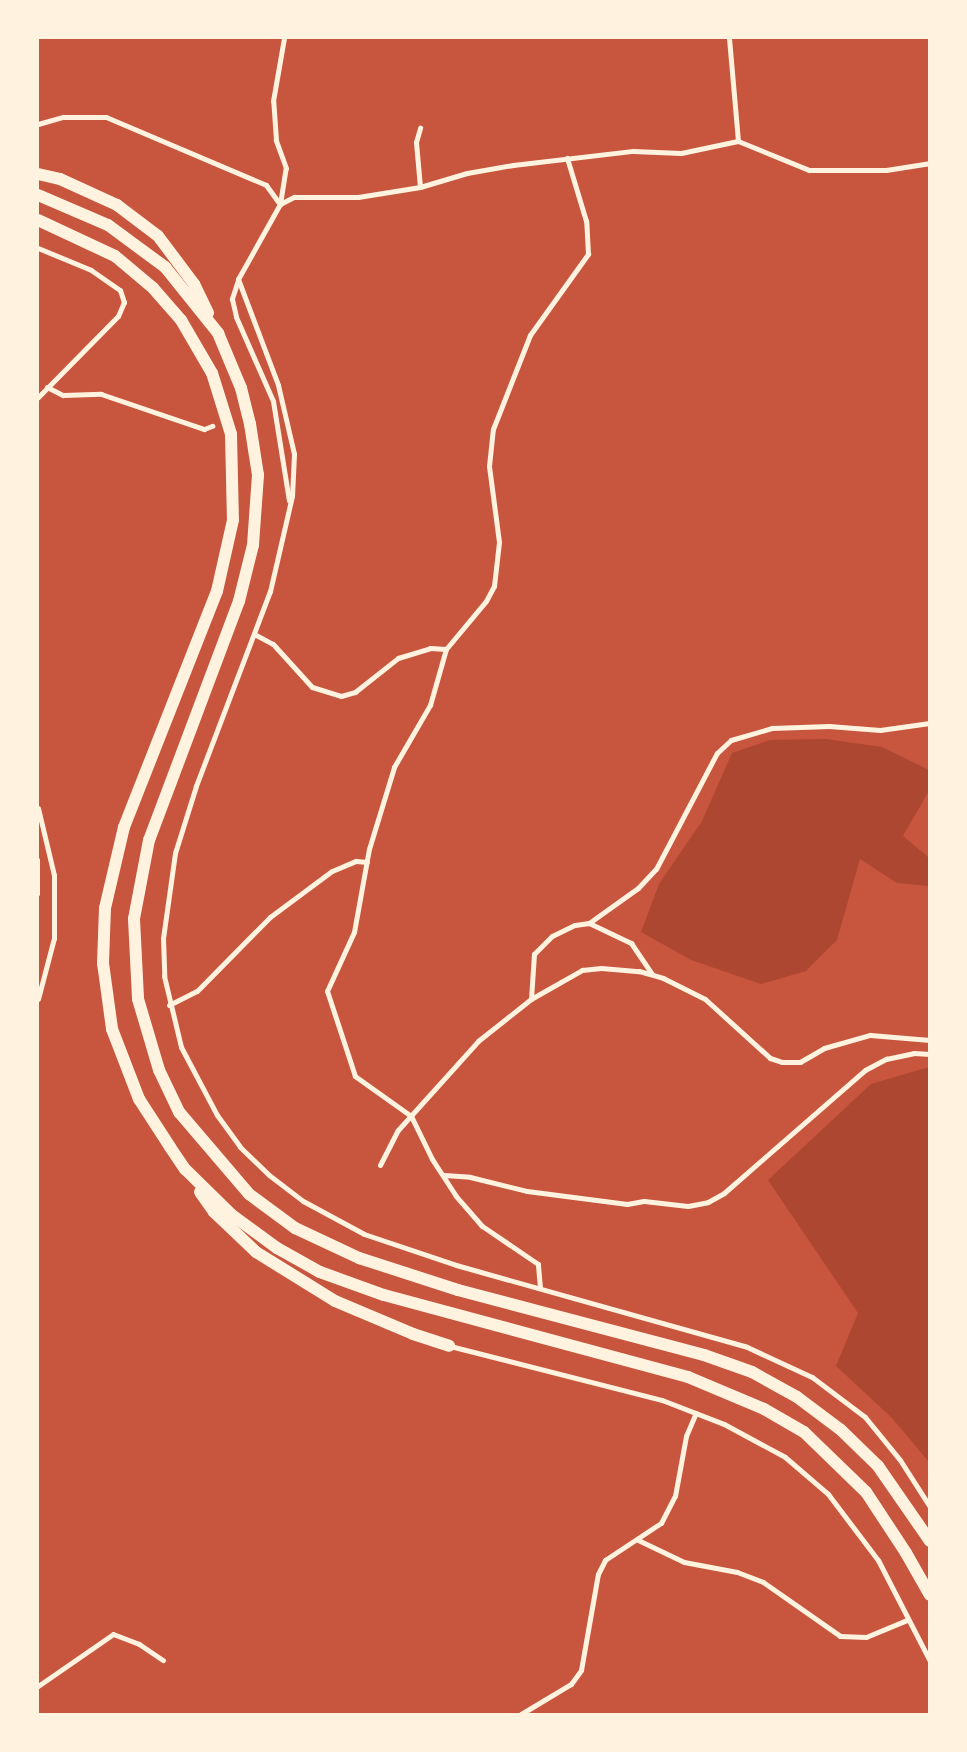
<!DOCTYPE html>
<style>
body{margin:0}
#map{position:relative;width:967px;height:1752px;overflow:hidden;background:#c8553d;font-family:Cabin,sans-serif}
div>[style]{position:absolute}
.green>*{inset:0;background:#ae4732}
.path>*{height:3px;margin:-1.5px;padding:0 1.5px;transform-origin:1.5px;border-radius:1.5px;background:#fff3e0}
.minor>*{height:5px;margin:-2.5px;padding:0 2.5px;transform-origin:2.5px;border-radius:2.5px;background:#fff3e0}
.motorway>*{height:12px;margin:-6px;padding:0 6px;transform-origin:6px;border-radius:6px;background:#fff3e0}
span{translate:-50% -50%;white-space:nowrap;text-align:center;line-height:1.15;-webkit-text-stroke:4px #fff3e0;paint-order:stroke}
.frame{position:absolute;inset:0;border:39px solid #fff3e0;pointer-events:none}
</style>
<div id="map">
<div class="green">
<div style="clip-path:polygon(826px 739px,882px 747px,929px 770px,929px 791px,903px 836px,928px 857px,929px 886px,897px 883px,860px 859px,837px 940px,806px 971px,761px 984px,691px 960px,641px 932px,659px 884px,702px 821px,732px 753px,770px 740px)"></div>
<div style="clip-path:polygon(929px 1067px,930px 1067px,929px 1462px,892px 1418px,836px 1366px,858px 1313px,768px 1180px,871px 1084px)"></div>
</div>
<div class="path">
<div style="left:38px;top:859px;width:35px;rotate:90deg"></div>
</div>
<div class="minor">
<div style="left:729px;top:38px;width:103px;rotate:85deg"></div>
<div style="left:38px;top:124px;width:26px;rotate:-16deg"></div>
<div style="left:63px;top:117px;width:43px"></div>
<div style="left:106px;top:117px;width:174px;rotate:23deg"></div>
<div style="left:266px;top:185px;width:24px;rotate:54deg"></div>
<div style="left:280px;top:204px;width:86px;rotate:119.2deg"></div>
<div style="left:238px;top:279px;width:113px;rotate:69.3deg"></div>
<div style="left:278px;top:385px;width:71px;rotate:76.9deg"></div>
<div style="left:294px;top:454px;width:42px;rotate:92.7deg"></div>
<div style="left:292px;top:496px;width:98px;rotate:103deg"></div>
<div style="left:270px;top:591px;width:209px;rotate:110.8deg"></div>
<div style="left:196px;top:786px;width:70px;rotate:107.4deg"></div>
<div style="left:175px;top:853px;width:86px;rotate:98deg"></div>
<div style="left:163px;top:938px;width:38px;rotate:88deg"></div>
<div style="left:164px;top:976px;width:73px;rotate:76.5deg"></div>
<div style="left:181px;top:1047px;width:77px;rotate:62.1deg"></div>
<div style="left:217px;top:1115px;width:39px;rotate:54deg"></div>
<div style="left:240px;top:1147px;width:40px;rotate:44deg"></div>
<div style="left:269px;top:1175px;width:43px;rotate:37.4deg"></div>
<div style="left:303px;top:1201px;width:69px;rotate:28.4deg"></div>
<div style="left:364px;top:1234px;width:97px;rotate:18.6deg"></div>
<div style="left:456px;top:1265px;width:302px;rotate:15.7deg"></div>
<div style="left:747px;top:1347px;width:72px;rotate:24.8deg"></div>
<div style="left:812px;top:1377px;width:66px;rotate:37deg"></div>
<div style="left:865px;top:1417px;width:55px;rotate:50.9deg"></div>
<div style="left:900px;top:1460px;width:56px;rotate:57.4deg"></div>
<div style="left:420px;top:187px;width:45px;rotate:-95.1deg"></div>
<div style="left:416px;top:142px;width:15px;rotate:-74deg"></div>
<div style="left:280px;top:204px;width:16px;rotate:-27deg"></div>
<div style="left:294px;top:197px;width:64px"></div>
<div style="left:358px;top:197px;width:63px;rotate:-9.2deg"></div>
<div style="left:420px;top:187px;width:49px;rotate:-16.6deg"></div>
<div style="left:467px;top:173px;width:47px;rotate:-9.9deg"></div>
<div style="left:513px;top:165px;width:121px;rotate:-6.7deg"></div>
<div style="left:633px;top:151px;width:48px;rotate:2.4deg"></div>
<div style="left:681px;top:153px;width:58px;rotate:-11.9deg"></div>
<div style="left:738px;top:141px;width:77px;rotate:22.2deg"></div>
<div style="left:809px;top:170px;width:77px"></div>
<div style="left:886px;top:170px;width:45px;rotate:-9deg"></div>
<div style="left:280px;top:204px;width:36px;rotate:-81deg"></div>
<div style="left:286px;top:168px;width:30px;rotate:-110deg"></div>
<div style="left:276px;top:140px;width:39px;rotate:-94deg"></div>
<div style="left:273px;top:101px;width:64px;rotate:-80.1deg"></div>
<div style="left:38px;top:248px;width:57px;rotate:22.5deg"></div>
<div style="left:91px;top:270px;width:35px;rotate:35deg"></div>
<div style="left:120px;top:290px;width:13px;rotate:72deg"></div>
<div style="left:124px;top:302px;width:15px;rotate:113deg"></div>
<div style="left:118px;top:316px;width:114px;rotate:134.6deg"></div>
<div style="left:238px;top:280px;width:20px;rotate:108deg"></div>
<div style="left:232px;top:299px;width:18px;rotate:77deg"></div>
<div style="left:236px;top:317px;width:92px;rotate:66.2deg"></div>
<div style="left:273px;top:401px;width:101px;rotate:80.9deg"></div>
<div style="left:47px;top:387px;width:18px;rotate:27deg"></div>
<div style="left:63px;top:395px;width:38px;rotate:-2deg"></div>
<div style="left:101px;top:394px;width:109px;rotate:18.8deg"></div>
<div style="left:204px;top:429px;width:9px;rotate:-21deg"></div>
<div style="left:254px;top:634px;width:21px;rotate:28deg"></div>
<div style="left:273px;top:644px;width:58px;rotate:47.8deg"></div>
<div style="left:312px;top:687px;width:30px;rotate:17deg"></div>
<div style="left:341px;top:696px;width:15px;rotate:-16deg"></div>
<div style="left:355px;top:692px;width:55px;rotate:-38.3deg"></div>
<div style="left:398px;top:658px;width:34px;rotate:-17deg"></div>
<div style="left:430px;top:648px;width:16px;rotate:4deg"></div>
<div style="left:38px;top:808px;width:69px;rotate:76.6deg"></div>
<div style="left:54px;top:875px;width:63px;rotate:90deg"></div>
<div style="left:54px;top:938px;width:63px;rotate:104.7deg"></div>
<div style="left:589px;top:923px;width:60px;rotate:-35.5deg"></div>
<div style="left:638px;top:888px;width:26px;rotate:-47deg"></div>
<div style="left:656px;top:869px;width:131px;rotate:-62.3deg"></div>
<div style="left:717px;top:753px;width:19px;rotate:-43deg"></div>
<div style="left:731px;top:740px;width:43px;rotate:-16.3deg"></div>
<div style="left:772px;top:728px;width:57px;rotate:-2deg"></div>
<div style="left:829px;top:726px;width:51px;rotate:4.5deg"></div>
<div style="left:880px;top:730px;width:50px;rotate:-8deg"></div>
<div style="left:531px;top:999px;width:45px;rotate:-86.2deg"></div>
<div style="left:534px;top:954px;width:25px;rotate:-45deg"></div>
<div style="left:552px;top:936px;width:25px;rotate:-26deg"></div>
<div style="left:575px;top:925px;width:14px;rotate:-8deg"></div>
<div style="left:589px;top:923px;width:47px;rotate:25.5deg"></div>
<div style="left:631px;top:943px;width:37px;rotate:56deg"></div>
<div style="left:169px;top:1005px;width:31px;rotate:-27deg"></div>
<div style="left:197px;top:991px;width:104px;rotate:-45.4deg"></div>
<div style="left:270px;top:917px;width:77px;rotate:-36.6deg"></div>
<div style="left:332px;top:871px;width:26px;rotate:-23deg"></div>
<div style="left:356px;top:861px;width:11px;rotate:5deg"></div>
<div style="left:380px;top:1165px;width:39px;rotate:-63deg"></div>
<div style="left:398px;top:1130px;width:120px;rotate:-48deg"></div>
<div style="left:478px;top:1041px;width:68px;rotate:-38.4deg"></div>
<div style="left:531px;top:999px;width:59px;rotate:-29.6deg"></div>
<div style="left:582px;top:970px;width:19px;rotate:-6deg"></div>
<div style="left:601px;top:968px;width:38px;rotate:5deg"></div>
<div style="left:639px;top:971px;width:25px;rotate:16deg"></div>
<div style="left:663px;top:978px;width:47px;rotate:26.6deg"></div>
<div style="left:705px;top:999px;width:88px;rotate:42.2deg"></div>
<div style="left:770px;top:1058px;width:13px;rotate:18deg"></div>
<div style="left:782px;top:1062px;width:18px"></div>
<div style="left:800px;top:1062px;width:28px;rotate:-30deg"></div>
<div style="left:824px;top:1048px;width:48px;rotate:-15.8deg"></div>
<div style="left:870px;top:1035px;width:60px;rotate:4.8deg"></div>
<div style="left:444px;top:1175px;width:26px;rotate:4deg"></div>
<div style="left:470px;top:1177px;width:59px;rotate:13.8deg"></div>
<div style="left:527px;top:1191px;width:101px;rotate:7.4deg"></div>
<div style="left:627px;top:1204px;width:17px;rotate:-10deg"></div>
<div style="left:644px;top:1201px;width:44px;rotate:6.5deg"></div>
<div style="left:688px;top:1206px;width:20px;rotate:-11deg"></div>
<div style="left:708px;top:1202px;width:18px;rotate:-29deg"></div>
<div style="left:724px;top:1193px;width:187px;rotate:-41.1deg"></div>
<div style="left:865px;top:1070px;width:24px;rotate:-28deg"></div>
<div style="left:886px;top:1059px;width:29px;rotate:-12deg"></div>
<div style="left:914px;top:1053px;width:16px;rotate:4deg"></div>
<div style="left:540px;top:1288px;width:24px;rotate:-95deg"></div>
<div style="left:538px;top:1264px;width:68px;rotate:-145.8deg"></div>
<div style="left:482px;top:1226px;width:40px;rotate:-131deg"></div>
<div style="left:456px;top:1196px;width:44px;rotate:-123deg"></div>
<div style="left:432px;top:1159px;width:48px;rotate:-116deg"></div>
<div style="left:411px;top:1116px;width:69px;rotate:-144.5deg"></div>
<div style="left:355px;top:1076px;width:89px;rotate:-108.2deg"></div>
<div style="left:327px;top:991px;width:65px;rotate:-65.4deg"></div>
<div style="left:354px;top:932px;width:84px;rotate:-79.8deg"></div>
<div style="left:369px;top:849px;width:86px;rotate:-73deg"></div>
<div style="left:394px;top:767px;width:72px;rotate:-59.9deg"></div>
<div style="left:430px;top:705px;width:58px;rotate:-74.1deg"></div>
<div style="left:446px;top:649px;width:62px;rotate:-50.2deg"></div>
<div style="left:486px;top:601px;width:17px;rotate:-62deg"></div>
<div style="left:494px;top:586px;width:44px;rotate:-83.5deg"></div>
<div style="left:499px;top:542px;width:77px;rotate:-97.5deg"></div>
<div style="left:489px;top:466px;width:37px;rotate:-84deg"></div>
<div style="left:493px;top:429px;width:101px;rotate:-68.5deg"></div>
<div style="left:530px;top:335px;width:100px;rotate:-54.4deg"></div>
<div style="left:588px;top:254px;width:33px;rotate:-93deg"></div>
<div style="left:586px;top:221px;width:66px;rotate:-106.8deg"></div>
<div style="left:450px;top:1346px;width:219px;rotate:14.3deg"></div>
<div style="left:662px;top:1400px;width:66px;rotate:21.2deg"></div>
<div style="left:724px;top:1424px;width:69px;rotate:28.4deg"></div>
<div style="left:785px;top:1457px;width:57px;rotate:40.7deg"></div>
<div style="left:828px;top:1494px;width:83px;rotate:52.9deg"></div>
<div style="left:878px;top:1560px;width:114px;rotate:62.8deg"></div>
<div style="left:638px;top:1540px;width:51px;rotate:25.6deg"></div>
<div style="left:684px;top:1562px;width:54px;rotate:10.7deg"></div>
<div style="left:737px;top:1572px;width:28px;rotate:21deg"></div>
<div style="left:763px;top:1582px;width:94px;rotate:35deg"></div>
<div style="left:840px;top:1636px;width:26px;rotate:2deg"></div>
<div style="left:866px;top:1637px;width:44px;rotate:-22.5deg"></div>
<div style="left:38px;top:1686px;width:91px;rotate:-34.7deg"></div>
<div style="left:113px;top:1634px;width:28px;rotate:21deg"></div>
<div style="left:139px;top:1644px;width:29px;rotate:34deg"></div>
<div style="left:521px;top:1714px;width:58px;rotate:-31deg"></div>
<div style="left:571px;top:1684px;width:17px;rotate:-54deg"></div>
<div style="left:581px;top:1670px;width:97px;rotate:-80deg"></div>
<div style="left:598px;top:1574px;width:16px;rotate:-63deg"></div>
<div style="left:605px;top:1560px;width:67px;rotate:-33.5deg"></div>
<div style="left:661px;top:1523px;width:30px;rotate:-63deg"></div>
<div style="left:675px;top:1496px;width:61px;rotate:-79.6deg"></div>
<div style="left:686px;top:1436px;width:25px;rotate:-67deg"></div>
</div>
<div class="motorway">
<div style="left:38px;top:174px;width:23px;rotate:13deg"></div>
<div style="left:60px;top:179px;width:63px;rotate:24.5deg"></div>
<div style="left:117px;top:205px;width:51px;rotate:37.1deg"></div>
<div style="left:158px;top:236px;width:60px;rotate:53.1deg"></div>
<div style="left:194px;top:284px;width:32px;rotate:64deg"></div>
<div style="left:38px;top:195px;width:76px;rotate:23.2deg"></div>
<div style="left:108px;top:225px;width:71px;rotate:36.4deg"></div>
<div style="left:165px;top:267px;width:85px;rotate:51.2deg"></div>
<div style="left:218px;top:333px;width:60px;rotate:67.3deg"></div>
<div style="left:241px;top:388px;width:37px;rotate:76deg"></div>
<div style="left:250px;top:424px;width:52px;rotate:81.1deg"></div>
<div style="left:258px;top:475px;width:70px;rotate:94.1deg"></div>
<div style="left:253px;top:545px;width:58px;rotate:104deg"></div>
<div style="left:239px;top:601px;width:255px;rotate:110.6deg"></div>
<div style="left:149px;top:840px;width:80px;rotate:100.8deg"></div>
<div style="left:134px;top:919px;width:80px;rotate:87.1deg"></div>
<div style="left:138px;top:999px;width:74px;rotate:73.5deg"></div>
<div style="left:159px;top:1070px;width:47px;rotate:64.5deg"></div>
<div style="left:179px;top:1112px;width:108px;rotate:49.5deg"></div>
<div style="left:249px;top:1194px;width:57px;rotate:36.5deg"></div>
<div style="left:295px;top:1228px;width:71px;rotate:25.1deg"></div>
<div style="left:359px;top:1258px;width:104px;rotate:17.9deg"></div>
<div style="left:458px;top:1290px;width:254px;rotate:14.8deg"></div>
<div style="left:704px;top:1355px;width:51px;rotate:19.5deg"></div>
<div style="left:752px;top:1372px;width:51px;rotate:29.1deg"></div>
<div style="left:797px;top:1397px;width:55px;rotate:36.9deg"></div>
<div style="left:841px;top:1430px;width:52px;rotate:44.2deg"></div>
<div style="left:878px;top:1466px;width:91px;rotate:55.3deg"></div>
<div style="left:38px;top:220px;width:85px;rotate:25.1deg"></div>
<div style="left:115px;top:256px;width:50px;rotate:40.1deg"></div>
<div style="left:153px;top:288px;width:43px;rotate:48.8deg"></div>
<div style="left:181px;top:320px;width:61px;rotate:59.7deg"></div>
<div style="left:212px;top:373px;width:64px;rotate:72.7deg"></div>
<div style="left:231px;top:434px;width:86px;rotate:88.7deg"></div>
<div style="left:233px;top:520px;width:73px;rotate:102.7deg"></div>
<div style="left:217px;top:591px;width:254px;rotate:111.5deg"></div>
<div style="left:124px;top:827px;width:83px;rotate:103.2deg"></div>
<div style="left:105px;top:908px;width:55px;rotate:92.1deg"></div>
<div style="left:103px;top:963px;width:67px;rotate:82.2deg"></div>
<div style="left:112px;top:1029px;width:75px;rotate:68.9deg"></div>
<div style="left:139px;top:1099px;width:57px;rotate:57.1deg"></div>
<div style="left:170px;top:1147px;width:27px;rotate:56deg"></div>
<div style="left:185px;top:1169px;width:66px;rotate:44.4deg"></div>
<div style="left:232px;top:1215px;width:56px;rotate:36.3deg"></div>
<div style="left:277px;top:1248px;width:49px;rotate:29.2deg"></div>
<div style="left:320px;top:1272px;width:68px;rotate:19.8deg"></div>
<div style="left:384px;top:1295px;width:315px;rotate:15.1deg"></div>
<div style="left:688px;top:1377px;width:82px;rotate:22.8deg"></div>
<div style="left:764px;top:1409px;width:46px;rotate:29.9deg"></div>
<div style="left:804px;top:1432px;width:86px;rotate:44.1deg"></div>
<div style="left:866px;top:1492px;width:73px;rotate:56.7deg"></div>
<div style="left:906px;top:1553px;width:48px;rotate:60.3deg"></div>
<div style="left:200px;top:1192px;width:24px;rotate:55deg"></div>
<div style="left:214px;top:1212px;width:58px;rotate:43.6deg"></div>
<div style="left:256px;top:1252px;width:93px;rotate:31.8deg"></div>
<div style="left:335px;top:1301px;width:85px;rotate:22.9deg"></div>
<div style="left:413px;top:1334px;width:38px;rotate:18deg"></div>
</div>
<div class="frame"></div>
</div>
